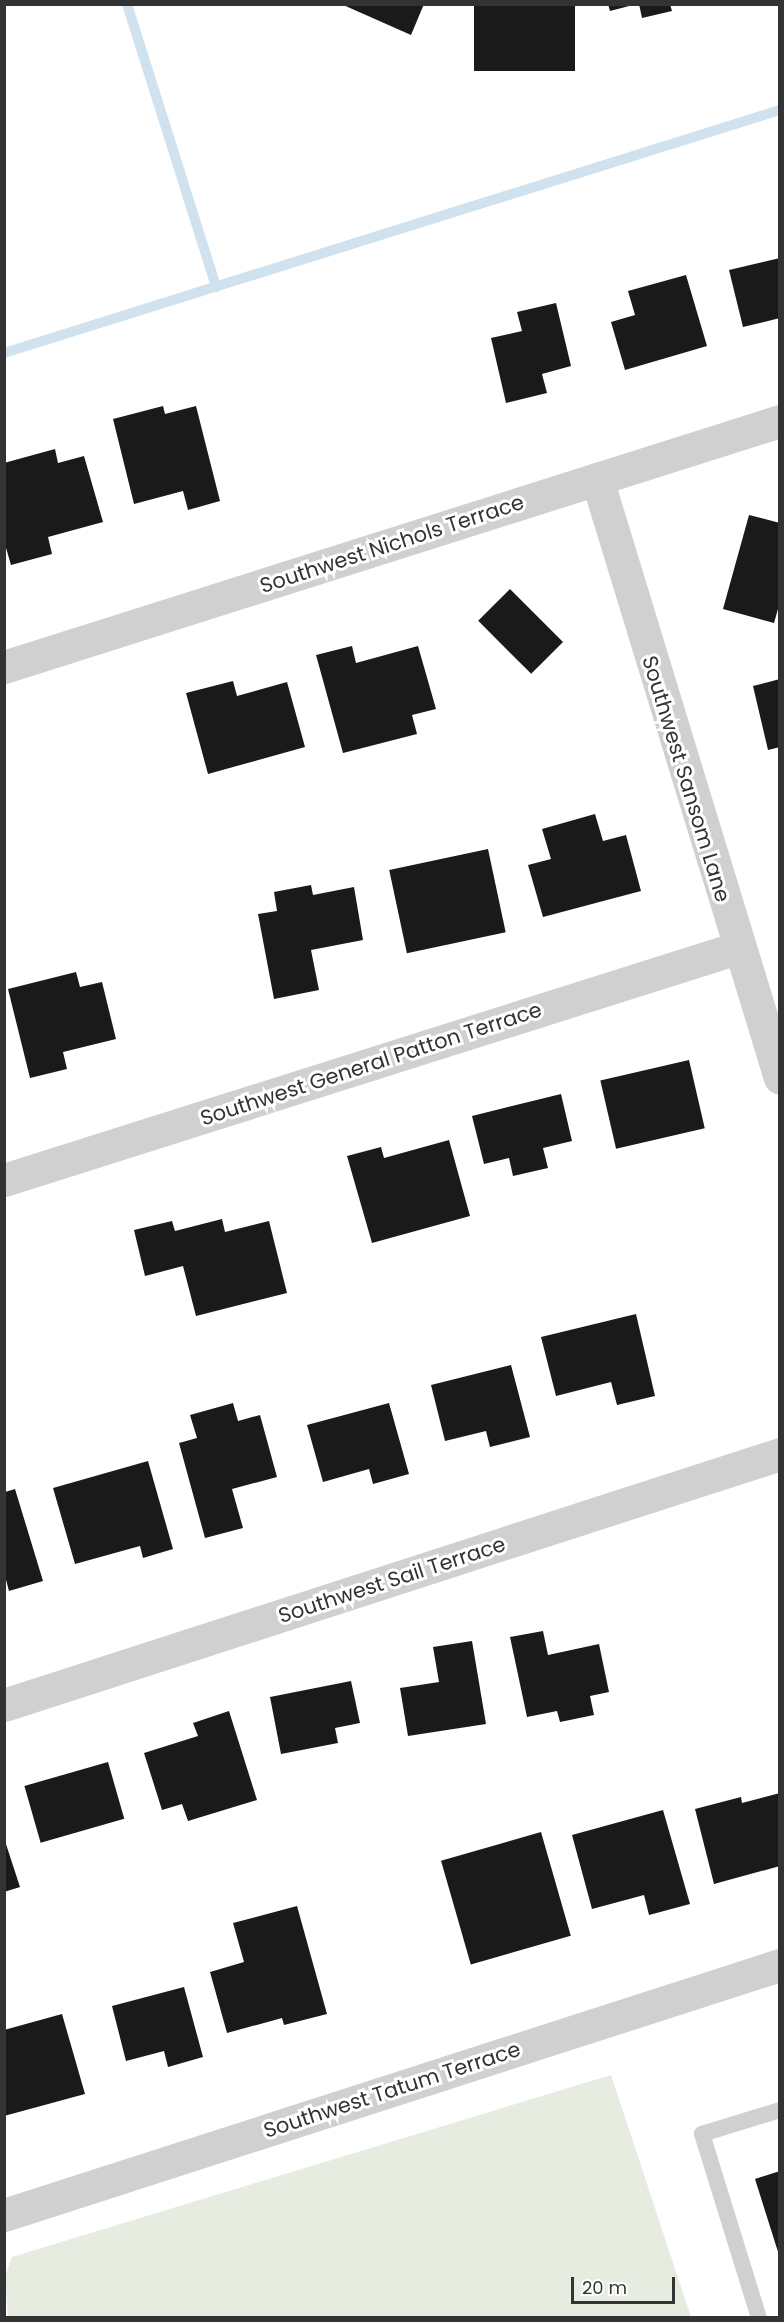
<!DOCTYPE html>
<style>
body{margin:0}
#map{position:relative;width:784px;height:2322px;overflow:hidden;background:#fff;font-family:Poppins,sans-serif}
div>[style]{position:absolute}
.green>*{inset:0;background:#e6ecdf}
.stream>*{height:10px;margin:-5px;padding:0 5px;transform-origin:5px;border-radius:5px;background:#cfe2ee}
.building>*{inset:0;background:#1a1a1a;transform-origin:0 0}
.lane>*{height:16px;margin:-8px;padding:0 8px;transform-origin:8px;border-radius:8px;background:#d0d0d0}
.street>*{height:33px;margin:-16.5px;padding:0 16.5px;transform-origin:16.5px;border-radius:16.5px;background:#d0d0d0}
span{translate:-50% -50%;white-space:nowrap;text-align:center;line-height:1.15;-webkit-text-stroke:6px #fff;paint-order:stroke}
.street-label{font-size:21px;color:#333}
.frame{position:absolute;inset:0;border:6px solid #333;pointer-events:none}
.scale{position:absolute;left:571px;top:2277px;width:104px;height:27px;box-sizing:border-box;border:3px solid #333;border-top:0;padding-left:8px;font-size:18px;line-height:21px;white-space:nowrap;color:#333;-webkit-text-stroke:4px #fff;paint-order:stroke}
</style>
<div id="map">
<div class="green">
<div style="clip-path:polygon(611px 2075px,691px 2317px,8px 2317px,5px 2276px,12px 2257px)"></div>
</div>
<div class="stream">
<div style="left:127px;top:4px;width:297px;rotate:72.5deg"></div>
<div style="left:4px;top:353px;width:813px;rotate:-17.39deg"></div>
</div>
<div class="building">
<div style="clip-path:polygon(341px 4px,424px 4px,411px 35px)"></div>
<div style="left:474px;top:4px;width:101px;height:67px"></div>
<div style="clip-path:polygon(608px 4px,633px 4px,633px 5px,610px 11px)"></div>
<div style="clip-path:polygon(639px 4px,670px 4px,672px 11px,642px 18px)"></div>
<div style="clip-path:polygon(780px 258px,780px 318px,743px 327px,729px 270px)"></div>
<div style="clip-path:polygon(686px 275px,707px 346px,625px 370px,611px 322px,635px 315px,628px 291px)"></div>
<div style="clip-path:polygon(556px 303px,571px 366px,542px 374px,547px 393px,506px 403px,491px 338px,522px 331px,517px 312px)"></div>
<div style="clip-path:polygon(163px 406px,165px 414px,196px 406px,220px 501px,188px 510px,183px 491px,134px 504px,113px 419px)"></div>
<div style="clip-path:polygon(55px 449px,58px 463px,84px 456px,103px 522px,48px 537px,52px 554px,11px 565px,4px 541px,4px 463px)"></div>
<div style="clip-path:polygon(749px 515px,780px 523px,780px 602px,774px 623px,723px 609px)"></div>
<div style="left:510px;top:589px;width:75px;height:45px;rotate:45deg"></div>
<div style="clip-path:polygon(352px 646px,356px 663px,418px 646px,436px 709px,412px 715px,417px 734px,343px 753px,316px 655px)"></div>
<div style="clip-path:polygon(780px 679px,780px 747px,768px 750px,753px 686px)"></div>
<div style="clip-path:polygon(233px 681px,237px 696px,287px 682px,305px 747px,208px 774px,186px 693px)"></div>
<div style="clip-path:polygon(595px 814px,603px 841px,626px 835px,641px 891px,543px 917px,528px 865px,551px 859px,542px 829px)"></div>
<div style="left:488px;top:849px;width:85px;height:101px;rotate:78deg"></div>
<div style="clip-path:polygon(311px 885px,313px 895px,354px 887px,363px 940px,311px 950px,319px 990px,274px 999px,258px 914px,277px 911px,274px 892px)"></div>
<div style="clip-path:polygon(76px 972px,80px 987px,102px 982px,116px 1039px,63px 1052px,67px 1069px,30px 1078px,8px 989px)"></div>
<div style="left:689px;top:1060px;width:70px;height:91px;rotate:77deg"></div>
<div style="clip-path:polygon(561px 1094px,572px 1141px,543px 1148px,548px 1168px,513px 1176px,509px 1158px,484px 1164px,472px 1116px)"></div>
<div style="clip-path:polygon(449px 1140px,470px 1216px,372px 1243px,347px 1156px,381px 1147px,384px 1158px)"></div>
<div style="clip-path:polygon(222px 1219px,225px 1232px,269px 1221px,287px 1293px,196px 1316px,183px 1266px,145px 1276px,134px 1230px,172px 1221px,175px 1231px)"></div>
<div style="clip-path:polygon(636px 1314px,655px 1396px,617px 1405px,611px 1382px,556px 1396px,541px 1337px)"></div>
<div style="clip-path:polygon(511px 1365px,530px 1437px,490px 1447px,486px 1431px,445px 1441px,431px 1385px)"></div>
<div style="clip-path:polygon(233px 1403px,238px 1421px,260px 1415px,277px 1477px,232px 1489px,243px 1528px,205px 1538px,179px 1443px,197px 1438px,190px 1415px)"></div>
<div style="clip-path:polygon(389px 1403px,409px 1474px,373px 1484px,369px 1469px,323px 1482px,307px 1425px)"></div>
<div style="clip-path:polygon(148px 1461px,173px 1549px,143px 1558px,140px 1546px,75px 1564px,53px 1488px)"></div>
<div style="clip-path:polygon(15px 1489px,43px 1581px,9px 1591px,5px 1576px,5px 1492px)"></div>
<div style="clip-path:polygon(543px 1631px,548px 1655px,599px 1644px,609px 1692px,590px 1696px,594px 1715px,560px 1722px,557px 1711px,527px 1717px,510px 1637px)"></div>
<div style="clip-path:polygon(472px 1641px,486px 1724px,408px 1736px,400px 1688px,439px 1682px,433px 1647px)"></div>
<div style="clip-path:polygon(351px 1681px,360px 1723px,335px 1728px,338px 1743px,281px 1754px,270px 1697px)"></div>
<div style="clip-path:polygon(229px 1711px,257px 1800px,188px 1821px,182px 1804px,162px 1810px,144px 1753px,198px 1736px,193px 1723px)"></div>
<div style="left:108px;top:1762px;width:59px;height:87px;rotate:74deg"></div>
<div style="clip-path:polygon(780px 1793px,780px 1866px,714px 1884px,695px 1809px,741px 1797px,742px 1803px)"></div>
<div style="clip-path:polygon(663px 1810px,690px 1904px,649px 1915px,644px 1895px,592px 1909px,572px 1835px)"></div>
<div style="left:541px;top:1832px;width:108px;height:104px;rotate:74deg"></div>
<div style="clip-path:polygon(4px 1838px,20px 1887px,4px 1892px)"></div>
<div style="clip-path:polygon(297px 1906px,327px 2014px,284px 2025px,282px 2018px,227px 2033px,210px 1972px,244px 1962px,233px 1923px)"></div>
<div style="clip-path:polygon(184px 1987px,203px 2057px,168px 2067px,164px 2051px,126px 2061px,112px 2006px)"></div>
<div style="clip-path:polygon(62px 2014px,85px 2094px,4px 2116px,4px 2030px)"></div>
<div style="clip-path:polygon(780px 2171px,780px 2255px,779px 2255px,755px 2179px)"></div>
</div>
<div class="lane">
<div style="left:759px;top:2318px;width:193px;rotate:-107.2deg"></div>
<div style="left:702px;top:2134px;width:82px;rotate:-17.1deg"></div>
</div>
<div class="street">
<div style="left:597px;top:479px;width:626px;rotate:73.01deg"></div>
<div style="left:4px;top:667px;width:814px;rotate:-17.59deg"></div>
<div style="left:4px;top:1180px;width:769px;rotate:-17.56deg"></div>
<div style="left:4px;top:1705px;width:816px;rotate:-17.92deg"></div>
<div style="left:4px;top:2215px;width:815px;rotate:-17.86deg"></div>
</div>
<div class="street-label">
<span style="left:392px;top:544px;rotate:-18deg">Southwest Nichols Terrace</span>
<span style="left:686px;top:779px;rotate:73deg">Southwest Sansom Lane</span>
<span style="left:371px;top:1064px;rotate:-18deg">Southwest General Patton Terrace</span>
<span style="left:392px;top:1580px;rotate:-18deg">Southwest Sail Terrace</span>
<span style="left:392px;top:2090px;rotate:-18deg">Southwest Tatum Terrace</span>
</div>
<div class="frame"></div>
<div class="scale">20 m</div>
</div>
